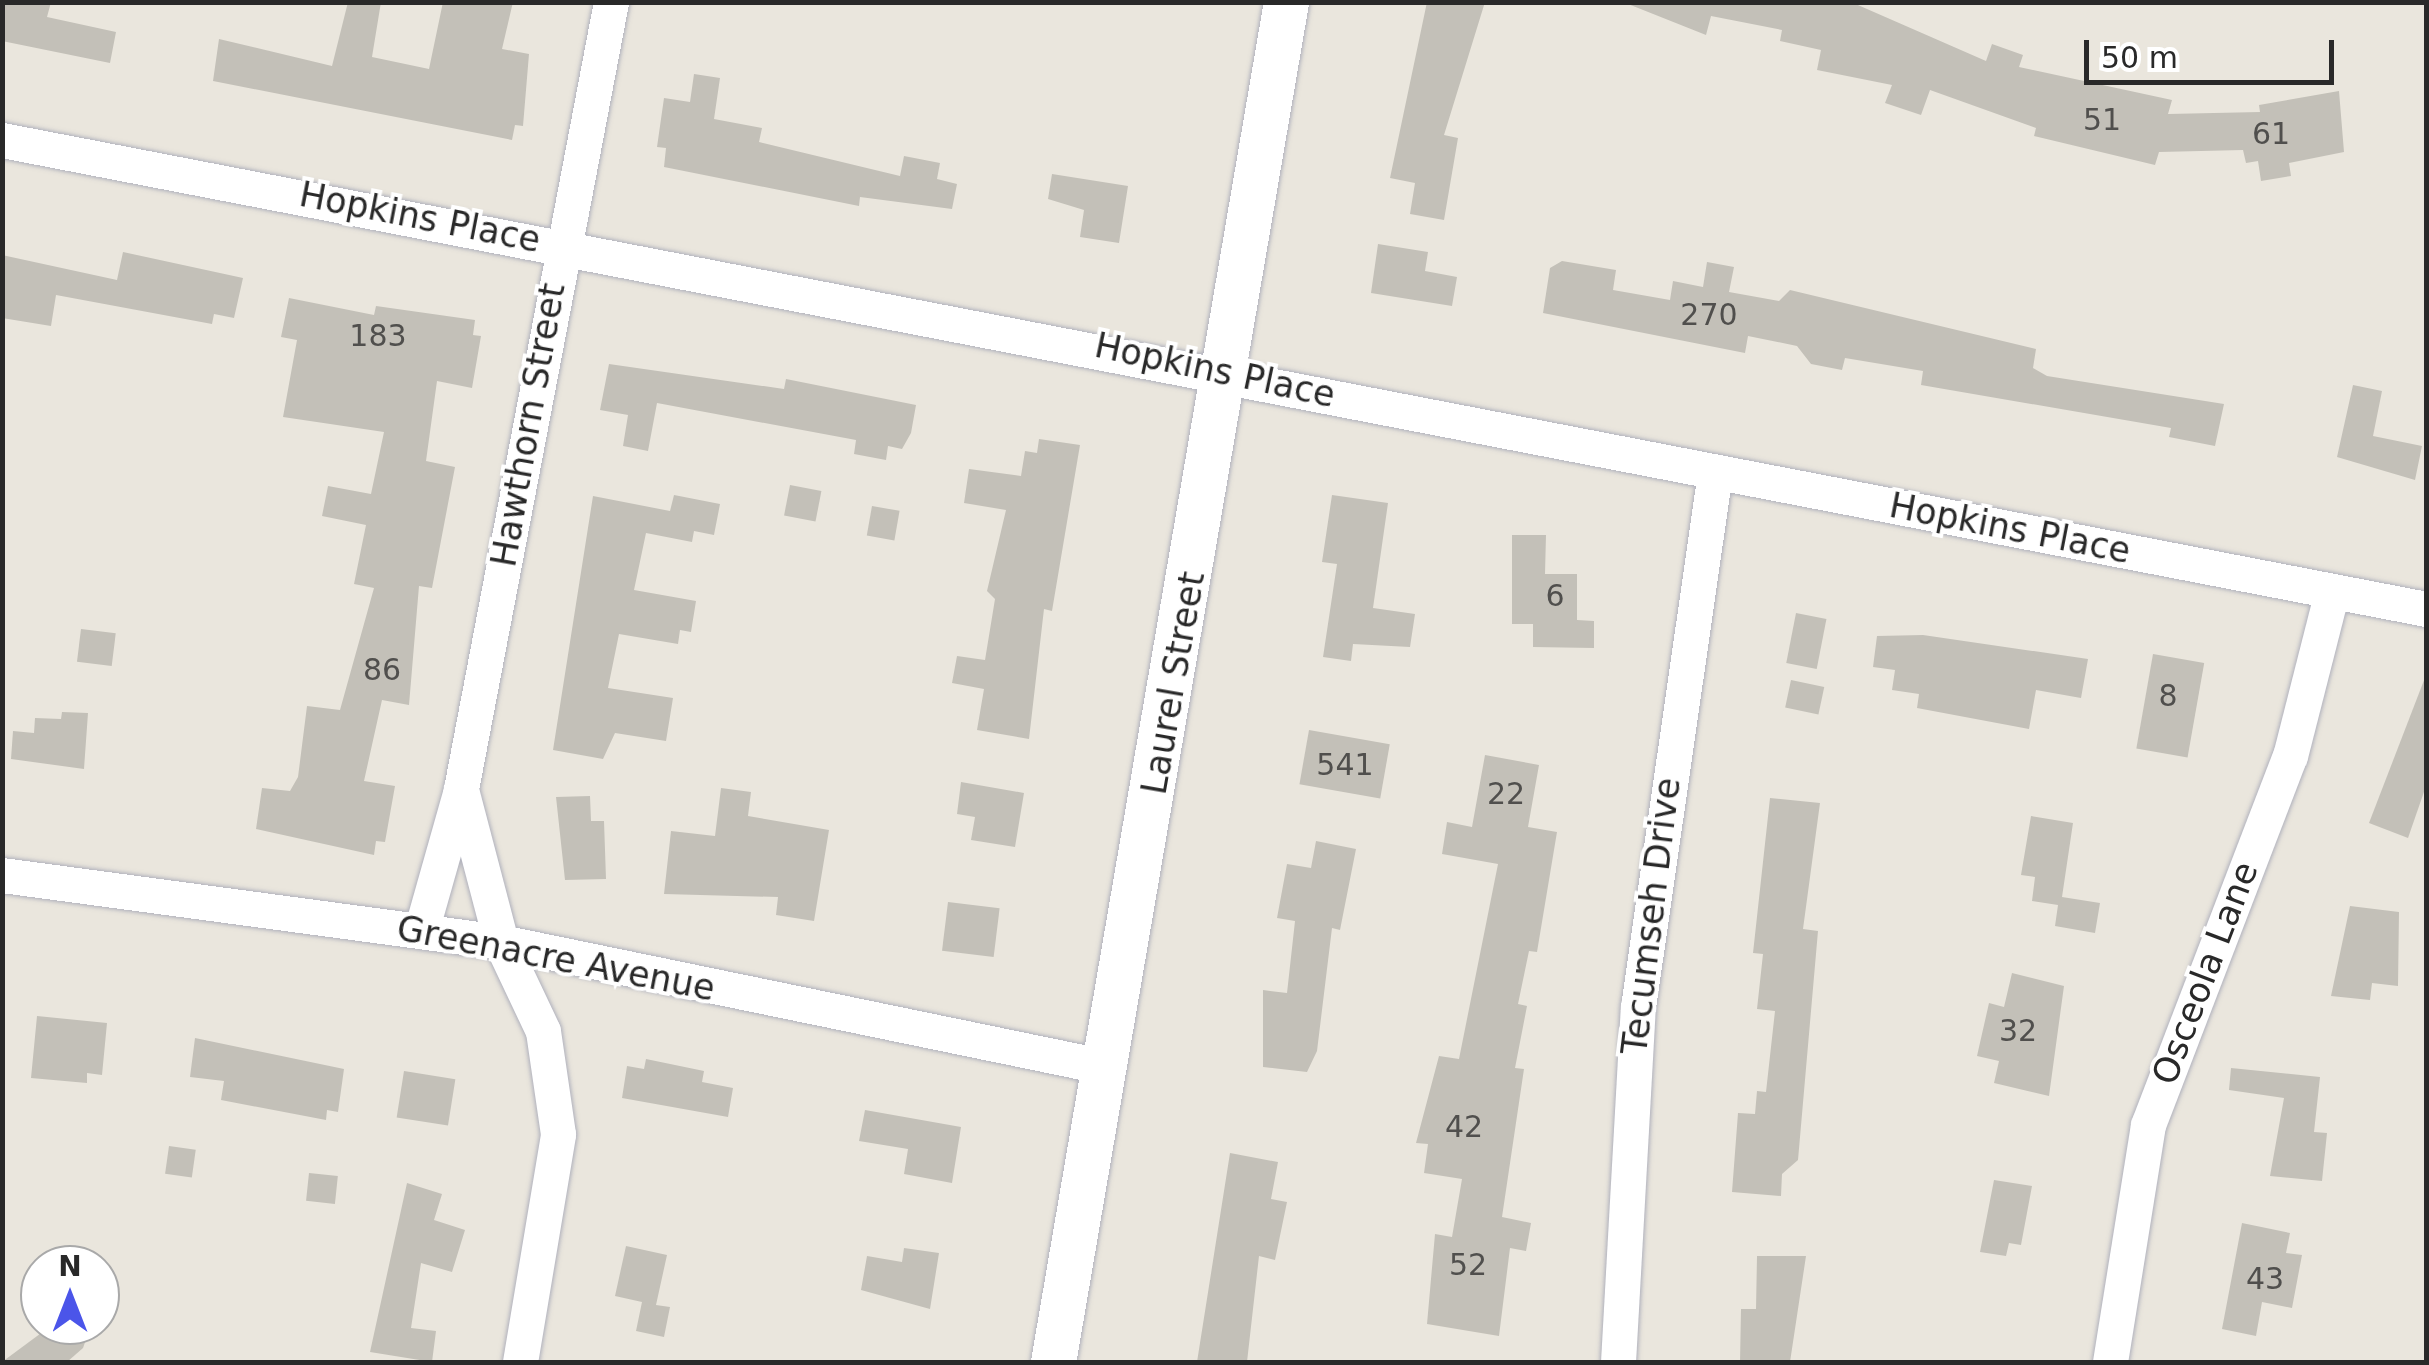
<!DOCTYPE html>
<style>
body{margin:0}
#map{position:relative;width:2429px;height:1365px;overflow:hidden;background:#eae6dd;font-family:"DejaVu Sans",sans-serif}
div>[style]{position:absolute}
.building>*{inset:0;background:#c3c0b8;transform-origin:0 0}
.roads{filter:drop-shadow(0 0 2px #b0b1bc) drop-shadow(0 0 2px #b0b1bc)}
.minor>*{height:35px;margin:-17.5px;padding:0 17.5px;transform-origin:17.5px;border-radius:17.5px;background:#fff}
.tertiary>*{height:45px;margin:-22.5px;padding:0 22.5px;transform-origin:22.5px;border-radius:22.5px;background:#fff}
span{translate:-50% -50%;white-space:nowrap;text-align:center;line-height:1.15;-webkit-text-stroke:8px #fff;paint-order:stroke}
.number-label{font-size:30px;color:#504f4d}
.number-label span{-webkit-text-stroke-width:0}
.street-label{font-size:35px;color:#292929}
.frame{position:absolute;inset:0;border:5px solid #292929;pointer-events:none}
.north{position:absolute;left:20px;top:1245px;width:100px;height:100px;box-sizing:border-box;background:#fff;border:2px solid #a9a9a9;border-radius:50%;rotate:0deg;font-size:28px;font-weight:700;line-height:40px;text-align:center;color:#292929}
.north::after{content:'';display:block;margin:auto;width:35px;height:45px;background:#4b55e9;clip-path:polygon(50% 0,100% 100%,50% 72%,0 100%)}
.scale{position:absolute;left:2084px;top:40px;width:250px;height:45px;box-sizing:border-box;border:5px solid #292929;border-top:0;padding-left:12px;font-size:30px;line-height:35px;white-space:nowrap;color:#292929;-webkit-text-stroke:8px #fff;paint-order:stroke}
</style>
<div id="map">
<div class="building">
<div style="clip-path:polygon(2px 2px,51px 2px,47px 17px,116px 32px,110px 63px,2px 41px)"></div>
<div style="clip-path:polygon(348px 2px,381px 2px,372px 57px,429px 69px,443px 2px,513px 2px,502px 49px,529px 54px,523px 126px,515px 125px,512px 140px,213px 81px,219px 39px,332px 66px)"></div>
<div style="clip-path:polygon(1427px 2px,1485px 2px,1444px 135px,1458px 138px,1444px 220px,1410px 214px,1415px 183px,1390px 178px)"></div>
<div style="clip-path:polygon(1623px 2px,1851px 2px,1986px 61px,1992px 44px,2023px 55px,2019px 67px,2172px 100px,2168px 114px,2260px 112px,2259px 105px,2339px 91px,2344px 152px,2289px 163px,2291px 176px,2261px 181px,2258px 161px,2246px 163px,2243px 150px,2159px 152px,2155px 165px,2034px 136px,2036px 128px,1930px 90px,1921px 115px,1885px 103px,1892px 85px,1817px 70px,1821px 50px,1780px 41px,1782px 30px,1711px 16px,1706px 35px)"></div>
<div style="clip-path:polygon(694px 74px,720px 78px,714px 119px,762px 128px,759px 142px,900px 176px,904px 156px,940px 163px,937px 179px,957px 184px,952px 209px,860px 197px,859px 206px,664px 167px,666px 148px,657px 147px,664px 98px,690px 102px)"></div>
<div style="clip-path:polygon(1052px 174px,1128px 186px,1119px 243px,1080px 237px,1084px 210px,1048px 199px)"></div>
<div style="clip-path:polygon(1378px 244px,1428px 252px,1425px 271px,1457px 277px,1452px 306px,1371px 293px)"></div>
<div style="clip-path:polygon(123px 252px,243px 278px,234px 318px,214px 314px,212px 324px,56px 295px,51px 326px,2px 318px,2px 255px,117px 280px)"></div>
<div style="clip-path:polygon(1562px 261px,1616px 270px,1613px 290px,1670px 300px,1673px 281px,1703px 287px,1707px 262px,1734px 267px,1729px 292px,1779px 301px,1790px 290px,2036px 349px,2033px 368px,2047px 376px,2224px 404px,2215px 446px,2169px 437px,2171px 428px,1921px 385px,1923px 371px,1845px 358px,1842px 370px,1811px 364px,1797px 346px,1748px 336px,1745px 353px,1543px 313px,1550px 268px)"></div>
<div style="clip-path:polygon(289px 298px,374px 315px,376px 306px,475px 320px,473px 335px,481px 336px,472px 388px,437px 381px,426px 461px,455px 467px,432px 588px,419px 586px,409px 705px,382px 700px,364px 781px,395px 786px,385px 842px,376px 841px,374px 855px,256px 829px,262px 788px,290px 791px,298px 777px,307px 706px,340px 710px,374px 588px,354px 584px,366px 525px,322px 516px,328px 486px,371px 494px,384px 432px,283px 417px,297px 340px,281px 337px)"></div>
<div style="clip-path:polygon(609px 364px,784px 389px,786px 379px,916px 405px,911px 433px,902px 449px,888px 446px,886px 460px,854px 454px,856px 440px,657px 403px,648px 451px,623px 446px,628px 415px,600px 410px)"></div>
<div style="clip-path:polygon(2353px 385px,2382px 391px,2373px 436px,2422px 446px,2415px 480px,2337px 457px)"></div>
<div style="clip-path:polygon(1039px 439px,1080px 445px,1052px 611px,1044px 609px,1029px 739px,977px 730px,984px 689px,952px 683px,957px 656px,985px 660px,995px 599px,987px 591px,1006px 510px,964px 503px,969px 469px,1021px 476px,1025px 451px,1037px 453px)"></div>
<div style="left:790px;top:485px;width:32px;height:31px;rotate:11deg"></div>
<div style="clip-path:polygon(674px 495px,720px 504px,714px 535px,694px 531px,692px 542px,646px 533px,634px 590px,696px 601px,691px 632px,680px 630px,678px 644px,619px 634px,608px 688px,673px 698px,666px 741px,615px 733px,603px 759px,553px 750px,593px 496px,670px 511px)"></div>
<div style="clip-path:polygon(1332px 495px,1388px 503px,1373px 608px,1415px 614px,1410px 647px,1353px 644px,1351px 661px,1323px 657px,1337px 564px,1322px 562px)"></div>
<div style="left:872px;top:506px;width:28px;height:30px;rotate:10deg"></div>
<div style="clip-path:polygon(1512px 535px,1546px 535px,1545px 574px,1577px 574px,1577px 620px,1594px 621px,1594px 648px,1533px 647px,1533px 624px,1512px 624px)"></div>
<div style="left:1796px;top:613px;width:31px;height:51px;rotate:11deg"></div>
<div style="left:81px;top:629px;width:35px;height:33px;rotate:7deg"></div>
<div style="clip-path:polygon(1923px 635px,2088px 659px,2081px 698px,2036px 690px,2029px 729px,1917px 708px,1919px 694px,1892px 690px,1895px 670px,1873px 667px,1877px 636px)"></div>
<div style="left:2153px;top:654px;width:52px;height:96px;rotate:10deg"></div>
<div style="clip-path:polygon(2426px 675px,2426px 786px,2408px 838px,2369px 823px)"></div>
<div style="left:1791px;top:680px;width:34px;height:28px;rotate:12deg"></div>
<div style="clip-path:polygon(62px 712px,88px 713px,84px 769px,11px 759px,13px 731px,34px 733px,35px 718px,61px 719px)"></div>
<div style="left:1309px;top:730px;width:82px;height:55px;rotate:10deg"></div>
<div style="clip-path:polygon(1485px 755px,1539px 765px,1528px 827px,1557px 832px,1537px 952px,1529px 951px,1518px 1004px,1527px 1006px,1515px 1068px,1524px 1069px,1502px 1217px,1531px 1223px,1526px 1251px,1510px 1248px,1499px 1336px,1427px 1324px,1435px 1234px,1452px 1237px,1462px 1179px,1424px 1173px,1428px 1144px,1416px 1143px,1439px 1056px,1459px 1059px,1498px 864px,1442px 854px,1447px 822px,1472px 827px)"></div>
<div style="clip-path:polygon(961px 782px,1024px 793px,1015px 847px,971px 840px,975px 817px,957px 814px)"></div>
<div style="clip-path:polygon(721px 788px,751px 792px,748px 816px,829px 830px,814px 921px,776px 915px,778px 897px,664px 894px,671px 831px,715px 836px)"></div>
<div style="clip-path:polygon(590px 796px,591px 821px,604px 821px,606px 879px,565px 880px,556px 797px)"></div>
<div style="clip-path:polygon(1770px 798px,1820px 803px,1803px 929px,1818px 931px,1798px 1160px,1782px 1174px,1781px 1196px,1732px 1192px,1738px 1113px,1755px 1114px,1757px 1091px,1766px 1092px,1775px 1011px,1757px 1009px,1763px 954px,1753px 953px)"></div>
<div style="clip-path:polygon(2031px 816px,2073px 823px,2062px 897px,2100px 903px,2095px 933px,2055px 926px,2058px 905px,2032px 901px,2035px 877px,2021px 875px)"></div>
<div style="clip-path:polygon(1316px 841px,1356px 849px,1340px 930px,1332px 928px,1317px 1051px,1307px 1072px,1263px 1067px,1263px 990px,1287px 993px,1295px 921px,1277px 918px,1287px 864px,1311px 868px)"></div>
<div style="left:948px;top:902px;width:52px;height:49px;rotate:7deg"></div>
<div style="clip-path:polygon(2350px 906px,2399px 912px,2398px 986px,2372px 983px,2370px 1000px,2331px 996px)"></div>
<div style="clip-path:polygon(2012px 973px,2064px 986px,2049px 1096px,1994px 1083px,1999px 1061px,1977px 1056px,1989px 1003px,2004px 1007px)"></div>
<div style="clip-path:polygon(37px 1016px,107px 1023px,102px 1075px,87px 1073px,87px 1083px,31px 1078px)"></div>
<div style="clip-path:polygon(195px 1038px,344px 1069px,338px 1112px,327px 1110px,326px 1120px,221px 1100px,224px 1081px,190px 1077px)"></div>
<div style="clip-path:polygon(646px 1059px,704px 1071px,702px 1082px,733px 1088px,728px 1117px,622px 1098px,627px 1066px,644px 1069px)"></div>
<div style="clip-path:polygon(2231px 1068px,2320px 1077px,2314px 1132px,2327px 1133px,2322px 1181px,2270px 1176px,2284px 1098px,2229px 1090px)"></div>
<div style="left:404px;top:1071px;width:52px;height:47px;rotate:9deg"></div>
<div style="clip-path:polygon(865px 1110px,961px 1127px,952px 1183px,904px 1174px,908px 1149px,859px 1141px)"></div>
<div style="left:169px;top:1146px;width:27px;height:28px;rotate:8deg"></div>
<div style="clip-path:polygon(1230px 1153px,1278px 1162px,1271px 1199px,1287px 1202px,1275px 1260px,1259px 1256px,1247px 1362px,1197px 1362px)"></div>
<div style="left:309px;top:1173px;width:29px;height:28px;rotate:6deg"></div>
<div style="clip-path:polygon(1994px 1180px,2032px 1186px,2021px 1245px,2009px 1243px,2006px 1256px,1980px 1252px)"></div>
<div style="clip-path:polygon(407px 1183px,442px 1194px,434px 1220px,465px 1230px,452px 1272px,421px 1263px,411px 1328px,436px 1331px,432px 1362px,370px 1352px)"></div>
<div style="clip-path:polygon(2242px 1223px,2290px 1233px,2286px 1253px,2302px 1255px,2292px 1308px,2262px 1302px,2256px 1336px,2222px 1329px)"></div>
<div style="clip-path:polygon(626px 1246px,667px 1255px,656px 1305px,670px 1307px,664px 1337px,636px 1331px,642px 1302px,615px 1296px)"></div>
<div style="clip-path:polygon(904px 1248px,939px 1253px,930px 1309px,861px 1290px,867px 1256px,902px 1262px)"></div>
<div style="clip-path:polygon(1757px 1256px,1806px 1256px,1790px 1362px,1740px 1362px,1741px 1309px,1756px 1309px)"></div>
<div style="clip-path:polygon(52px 1325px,91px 1325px,83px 1348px,67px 1362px,2px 1362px)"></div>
</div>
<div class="roads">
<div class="minor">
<div style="left:2px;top:140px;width:2469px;rotate:10.95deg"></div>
<div style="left:2px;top:875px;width:503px;rotate:7.65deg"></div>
<div style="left:501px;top:942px;width:618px;rotate:11.67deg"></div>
<div style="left:421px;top:931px;width:147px;rotate:-74.2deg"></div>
<div style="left:520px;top:1362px;width:231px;rotate:-80.5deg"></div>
<div style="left:558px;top:1134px;width:104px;rotate:-98.3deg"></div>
<div style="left:543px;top:1031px;width:98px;rotate:-115.3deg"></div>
<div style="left:501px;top:942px;width:158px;rotate:-104.7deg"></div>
<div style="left:461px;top:789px;width:801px;rotate:-79.21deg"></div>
<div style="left:1618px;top:1362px;width:356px;rotate:-86.8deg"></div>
<div style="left:1638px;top:1007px;width:541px;rotate:-81.81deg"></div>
<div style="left:2110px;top:1362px;width:240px;rotate:-80.9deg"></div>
<div style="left:2148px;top:1125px;width:395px;rotate:-69deg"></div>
<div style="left:2290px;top:756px;width:170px;rotate:-75.7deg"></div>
</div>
<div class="tertiary">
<div style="left:1053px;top:1362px;width:1380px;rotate:-80.28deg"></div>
</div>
</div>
<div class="number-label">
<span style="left:2102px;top:120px">51</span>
<span style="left:2271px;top:134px">61</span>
<span style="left:1709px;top:315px">270</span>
<span style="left:378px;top:336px">183</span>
<span style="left:1555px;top:596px">6</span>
<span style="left:382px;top:670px">86</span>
<span style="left:2168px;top:696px">8</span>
<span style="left:1345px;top:765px">541</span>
<span style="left:1506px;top:794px">22</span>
<span style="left:2018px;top:1031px">32</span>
<span style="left:1464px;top:1127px">42</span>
<span style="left:1468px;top:1265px">52</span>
<span style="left:2265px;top:1279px">43</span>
</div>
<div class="street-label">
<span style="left:420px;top:217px;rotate:11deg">Hopkins Place</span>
<span style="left:1215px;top:370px;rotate:12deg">Hopkins Place</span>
<span style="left:528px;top:425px;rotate:-80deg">Hawthorn Street</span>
<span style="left:2010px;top:528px;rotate:11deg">Hopkins Place</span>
<span style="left:1173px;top:683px;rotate:-80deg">Laurel Street</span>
<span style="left:1651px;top:916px;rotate:-83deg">Tecumseh Drive</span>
<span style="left:556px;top:958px;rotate:11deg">Greenacre Avenue</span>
<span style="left:2205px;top:973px;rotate:-69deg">Osceola Lane</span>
</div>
<div class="frame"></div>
<div class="north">N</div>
<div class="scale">50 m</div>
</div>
